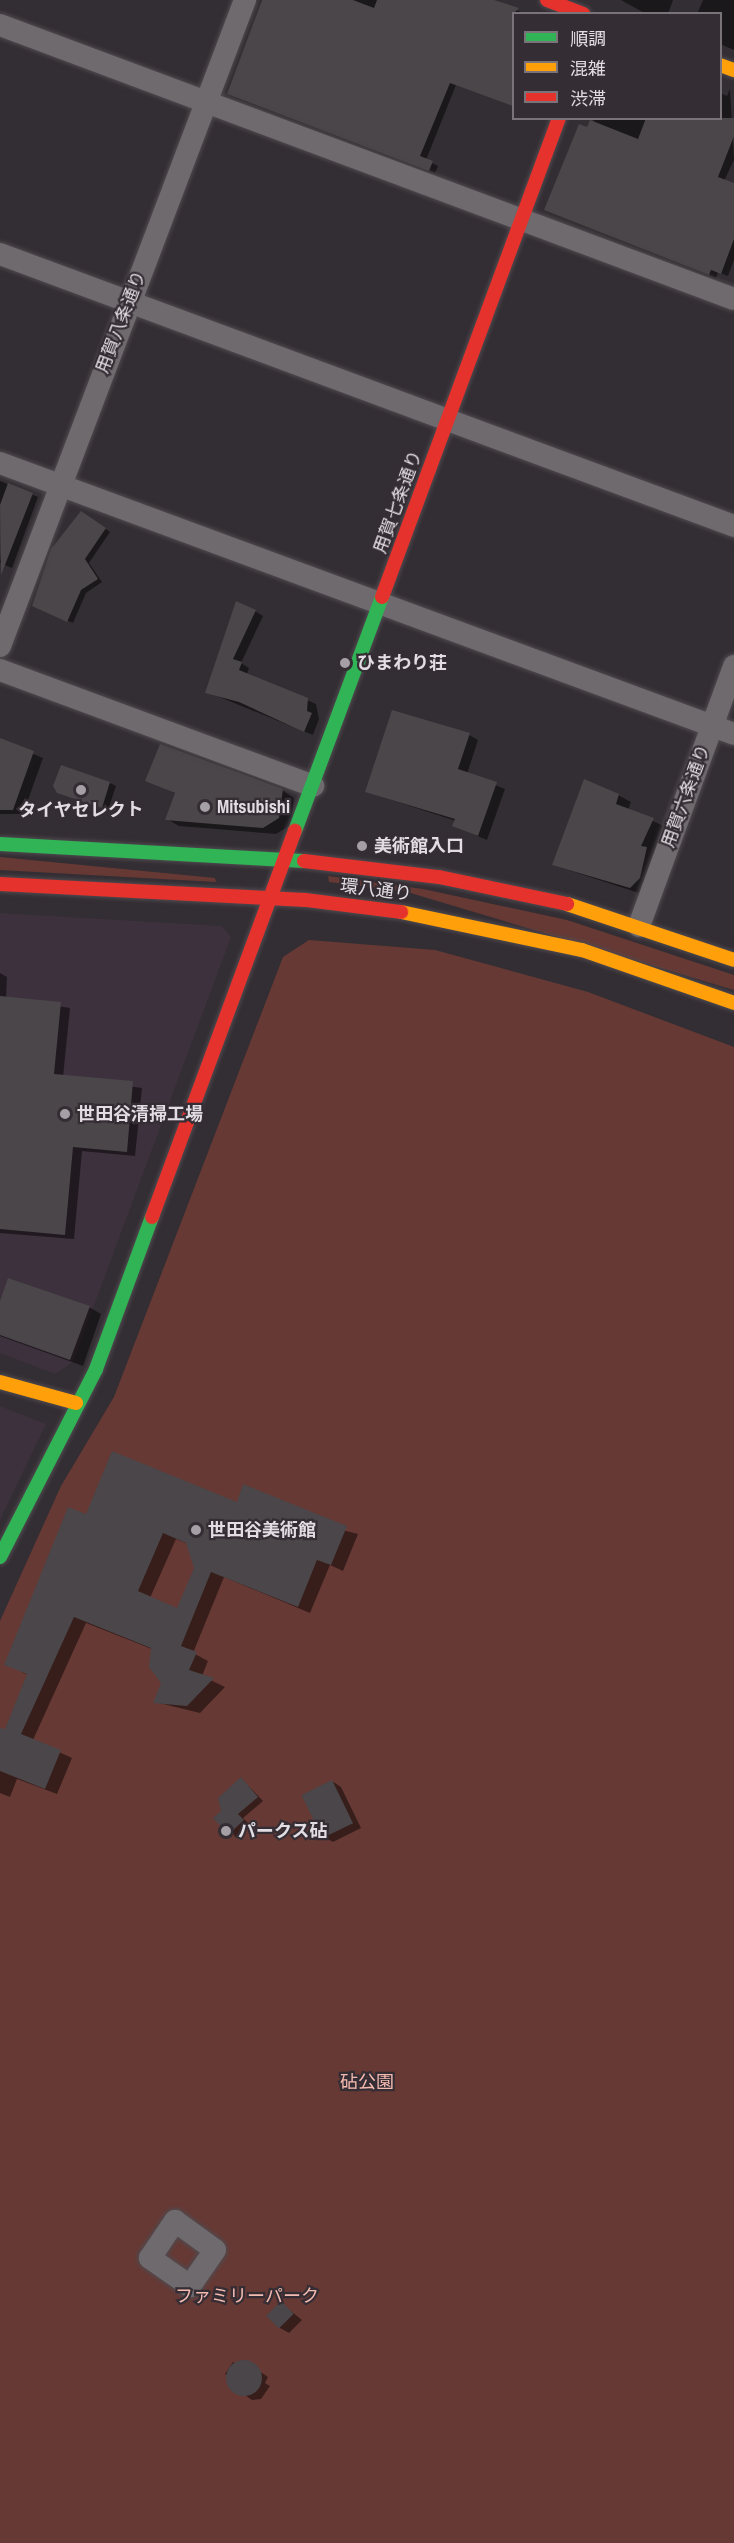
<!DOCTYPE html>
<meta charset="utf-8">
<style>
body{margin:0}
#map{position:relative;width:734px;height:2543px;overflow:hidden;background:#332e33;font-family:"Archivo Narrow","Noto Sans JP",sans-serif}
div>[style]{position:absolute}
.built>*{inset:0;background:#3c313c}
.green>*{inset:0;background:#673934}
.shadow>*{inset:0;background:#0007}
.building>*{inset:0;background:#4a4649;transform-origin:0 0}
.round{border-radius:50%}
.roads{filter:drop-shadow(0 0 2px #4f4a4f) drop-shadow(0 0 2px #4f4a4f)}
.street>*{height:22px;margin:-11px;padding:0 11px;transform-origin:11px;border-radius:11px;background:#6e6a6e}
.fast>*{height:14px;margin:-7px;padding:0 7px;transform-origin:7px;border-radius:7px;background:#30b455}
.slow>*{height:14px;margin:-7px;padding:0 7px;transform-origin:7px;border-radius:7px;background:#ff9f0a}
.jam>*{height:14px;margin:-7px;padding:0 7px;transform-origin:7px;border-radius:7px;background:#e5322d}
.dots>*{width:16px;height:16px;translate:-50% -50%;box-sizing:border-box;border:3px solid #342d34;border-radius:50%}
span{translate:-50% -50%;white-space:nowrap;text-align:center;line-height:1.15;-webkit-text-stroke:4.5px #342d34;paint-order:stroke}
.street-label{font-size:18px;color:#e2dde2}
.poi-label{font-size:18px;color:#e2dde2;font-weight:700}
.left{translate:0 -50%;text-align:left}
.park-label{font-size:18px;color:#f4bab0}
.legend{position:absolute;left:512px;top:12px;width:210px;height:108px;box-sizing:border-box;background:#342d34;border:2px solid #7a737a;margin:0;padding:8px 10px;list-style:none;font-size:18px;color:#e2dde2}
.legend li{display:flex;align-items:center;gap:12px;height:30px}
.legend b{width:30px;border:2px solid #7a737a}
</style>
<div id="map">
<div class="built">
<div style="clip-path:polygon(0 913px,222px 926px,231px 937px,73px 1362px,55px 1374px,0 1353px)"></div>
<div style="clip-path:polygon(0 1406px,46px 1424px,0 1520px)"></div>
</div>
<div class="green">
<div style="clip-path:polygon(0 857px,215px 878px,216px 882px,0 870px)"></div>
<div style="clip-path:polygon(328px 876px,423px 889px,567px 920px,734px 975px,734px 990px,404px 891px,329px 882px)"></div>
<div style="clip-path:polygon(309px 940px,435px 950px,588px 992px,734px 1047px,734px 2543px,0 2543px,0 1621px,61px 1486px,114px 1397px,283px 957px)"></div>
</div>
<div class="shadow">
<div style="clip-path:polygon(262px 0,490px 0,526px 14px,514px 14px,514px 106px,456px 85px,426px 160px,438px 166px,435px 173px,235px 97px,229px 94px)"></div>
<div style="clip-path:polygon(621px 0,673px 0,668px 14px,646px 14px)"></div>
<div style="clip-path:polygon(703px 0,734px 0,734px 50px,720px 44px,720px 14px,697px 14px)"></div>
<div style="clip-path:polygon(730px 89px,734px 160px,724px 181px,734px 185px,734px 260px,728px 276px,718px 272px,716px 278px,553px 213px,596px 133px,593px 118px,720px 118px,720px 93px,727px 96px)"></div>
<div style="clip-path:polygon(0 481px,38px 497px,12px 568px,0 563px,6px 516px,0 513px)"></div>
<div style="clip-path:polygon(87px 516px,110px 532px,89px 563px,102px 582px,86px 593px,73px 623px,40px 609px)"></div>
<div style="clip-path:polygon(255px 611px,263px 616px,241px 663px,249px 668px,247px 674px,316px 704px,319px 719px,313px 735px,207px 692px)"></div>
<div style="clip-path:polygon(469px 735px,478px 740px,467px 774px,505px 789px,487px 840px,454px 826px,456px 821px,367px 792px)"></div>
<div style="clip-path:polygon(0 740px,43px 758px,23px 814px,0 814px)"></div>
<div style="clip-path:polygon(147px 780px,282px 790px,294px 798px,291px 825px,276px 834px,179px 826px,167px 819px,176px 794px)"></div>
<div style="clip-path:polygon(110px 783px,116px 786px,108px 810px,58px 792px)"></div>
<div style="clip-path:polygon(618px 795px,631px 802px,628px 810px,666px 827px,642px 894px,553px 865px)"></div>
<div style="clip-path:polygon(0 973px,7px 977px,6px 998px,70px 1008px,63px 1077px,142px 1088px,135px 1156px,82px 1151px,74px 1239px,0 1233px)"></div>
<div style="clip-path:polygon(0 1305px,89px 1307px,101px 1314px,83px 1366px,0 1336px)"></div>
<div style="clip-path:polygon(evenodd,237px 1503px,358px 1534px,343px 1571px,330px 1565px,310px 1613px,224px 1577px,193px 1653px,208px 1661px,202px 1676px,225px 1687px,200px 1713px,155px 1702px,163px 1683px,152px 1649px,86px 1623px,33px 1740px,72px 1758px,57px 1794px,17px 1779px,10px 1797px,0 1793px,0 1729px,6px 1731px,28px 1675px,6px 1664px,87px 1516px,237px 1503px,176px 1539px,188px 1544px,196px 1568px,178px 1610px,150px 1598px,176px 1539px)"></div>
<div style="clip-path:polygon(242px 1779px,263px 1801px,243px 1818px,249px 1824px,235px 1837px,223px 1811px)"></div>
<div style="clip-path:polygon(332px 1781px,341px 1787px,361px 1828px,333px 1842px,324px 1837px)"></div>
<div style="clip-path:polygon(281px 2303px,302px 2320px,289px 2333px,280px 2328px)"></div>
<div style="clip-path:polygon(243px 2360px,268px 2377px,265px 2383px,270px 2386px,261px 2399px,252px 2400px,227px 2383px,231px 2378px,225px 2374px,233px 2362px,239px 2366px)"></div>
</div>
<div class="building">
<div style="clip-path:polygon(262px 0,353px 0,374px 8px,377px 0,494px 0,519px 8px,513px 14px,513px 106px,450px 83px,420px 156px,433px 161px,429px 171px,227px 94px)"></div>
<div style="clip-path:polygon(646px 118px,734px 118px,734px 136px,718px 177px,734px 183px,734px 239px,721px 274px,711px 270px,709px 275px,544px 210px,579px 124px,587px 127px,590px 120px,638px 139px)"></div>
<div style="clip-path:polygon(8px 483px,33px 493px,1px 575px,0 505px)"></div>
<div style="clip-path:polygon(81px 511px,106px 528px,85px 559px,98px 579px,81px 590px,67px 622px,32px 606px,51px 549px)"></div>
<div style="clip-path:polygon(236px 601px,256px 610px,233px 659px,242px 662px,239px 670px,308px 698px,307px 711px,312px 713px,304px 732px,239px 702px,205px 693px)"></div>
<div style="clip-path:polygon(392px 710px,470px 733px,458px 769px,497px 782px,478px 836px,452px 826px,455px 819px,365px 792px)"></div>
<div style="clip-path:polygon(0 738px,34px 751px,13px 810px,0 810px)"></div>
<div style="clip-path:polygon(160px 744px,283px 789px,279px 818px,263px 828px,165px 820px,175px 793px,145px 781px)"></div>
<div style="clip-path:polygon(61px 765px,110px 782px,102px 808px,57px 793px,53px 786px)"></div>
<div style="clip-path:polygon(584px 779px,619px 794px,616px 804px,654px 818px,641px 846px,647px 847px,640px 878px,630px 888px,552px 865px)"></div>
<div style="clip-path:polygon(0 996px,61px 1002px,54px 1074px,133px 1081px,127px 1152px,73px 1147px,65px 1235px,0 1229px)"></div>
<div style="clip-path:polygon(8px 1278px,90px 1306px,70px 1360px,0 1335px,0 1301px)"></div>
<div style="clip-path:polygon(evenodd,112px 1451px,237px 1502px,243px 1484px,347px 1526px,331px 1565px,317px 1560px,298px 1607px,211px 1572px,181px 1646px,197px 1652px,189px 1670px,214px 1678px,187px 1706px,153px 1703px,161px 1683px,149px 1667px,151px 1648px,74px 1617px,21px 1734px,61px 1750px,45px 1789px,0 1771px,0 1728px,5px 1729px,27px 1674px,4px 1665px,68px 1507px,86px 1514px,112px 1451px,163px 1533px,186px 1543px,194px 1568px,177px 1608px,138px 1591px,163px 1533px)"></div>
<div style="clip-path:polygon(241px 1777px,258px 1797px,238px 1814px,244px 1820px,228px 1835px,213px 1818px,221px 1811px,218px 1798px)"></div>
<div style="left:332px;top:1780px;width:48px;height:34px;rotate:64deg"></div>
<div style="left:281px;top:2301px;width:18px;height:21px;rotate:45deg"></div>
<div class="round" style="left:226px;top:2360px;width:36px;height:36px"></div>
</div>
<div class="roads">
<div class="street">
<div style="left:0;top:25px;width:783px;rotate:20.47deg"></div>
<div style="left:0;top:254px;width:783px;rotate:20.33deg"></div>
<div style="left:0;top:463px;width:782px;rotate:20.26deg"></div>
<div style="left:0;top:646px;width:691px;rotate:-69.23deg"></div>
<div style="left:0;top:670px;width:334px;rotate:20.3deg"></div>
<div style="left:639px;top:926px;width:277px;rotate:-69.9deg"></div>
<div style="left:175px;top:2221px;width:49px;rotate:35.9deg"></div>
<div style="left:215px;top:2250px;width:44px;rotate:124.8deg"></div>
<div style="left:190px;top:2286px;width:49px;rotate:-145deg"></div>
<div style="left:150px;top:2258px;width:45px;rotate:-56deg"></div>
</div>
<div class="fast">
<div style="left:295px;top:831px;width:250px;rotate:-69.6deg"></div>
<div style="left:0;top:844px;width:304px;rotate:3.2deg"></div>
<div style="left:0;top:1557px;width:211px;rotate:-62.9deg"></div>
<div style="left:96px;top:1369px;width:162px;rotate:-69.8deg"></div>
</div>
<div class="slow">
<div style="left:720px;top:65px;width:15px;rotate:20deg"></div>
<div style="left:567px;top:904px;width:176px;rotate:18.5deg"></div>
<div style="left:401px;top:912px;width:185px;rotate:11.9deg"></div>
<div style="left:582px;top:950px;width:161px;rotate:19.2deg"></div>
<div style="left:0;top:1382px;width:79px;rotate:15.4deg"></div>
</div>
<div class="jam">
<div style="left:547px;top:0;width:39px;rotate:21deg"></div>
<div style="left:382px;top:597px;width:511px;rotate:-69.72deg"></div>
<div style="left:304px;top:861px;width:136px;rotate:6.8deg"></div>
<div style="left:439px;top:877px;width:131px;rotate:11.9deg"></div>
<div style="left:0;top:884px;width:306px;rotate:3deg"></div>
<div style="left:306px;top:900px;width:96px;rotate:7.2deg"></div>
<div style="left:152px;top:1217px;width:412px;rotate:-69.7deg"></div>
</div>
</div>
<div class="dots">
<div style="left:345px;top:663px;background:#a5a0a5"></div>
<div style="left:81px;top:790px;background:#a5a0a5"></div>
<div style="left:205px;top:807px;background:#a5a0a5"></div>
<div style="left:362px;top:846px;background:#a5a0a5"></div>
<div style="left:65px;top:1114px;background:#a5a0a5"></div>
<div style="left:196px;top:1530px;background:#a5a0a5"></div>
<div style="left:226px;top:1831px;background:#a5a0a5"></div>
</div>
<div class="street-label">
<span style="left:121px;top:322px;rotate:-69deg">用賀八条通り</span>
<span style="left:398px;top:502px;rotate:-70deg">用賀七条通り</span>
<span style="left:686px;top:796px;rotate:-70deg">用賀六条通り</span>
<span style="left:376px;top:890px;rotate:7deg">環八通り</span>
</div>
<div class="poi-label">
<span class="left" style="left:357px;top:663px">ひまわり荘</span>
<span class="left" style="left:217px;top:807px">Mitsubishi</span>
<span style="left:81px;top:810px">タイヤセレクト</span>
<span class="left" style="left:374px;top:846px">美術館入口</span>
<span class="left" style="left:77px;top:1114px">世田谷清掃工場</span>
<span class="left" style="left:208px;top:1530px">世田谷美術館</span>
<span class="left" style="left:238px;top:1831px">パークス砧</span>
</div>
<div class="park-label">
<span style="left:367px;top:2082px">砧公園</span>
<span style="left:247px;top:2296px">ファミリーパーク</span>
</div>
<ul class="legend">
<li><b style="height:8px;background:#30b455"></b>順調</li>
<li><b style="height:8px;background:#ff9f0a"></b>混雑</li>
<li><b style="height:8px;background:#e5322d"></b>渋滞</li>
</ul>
</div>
